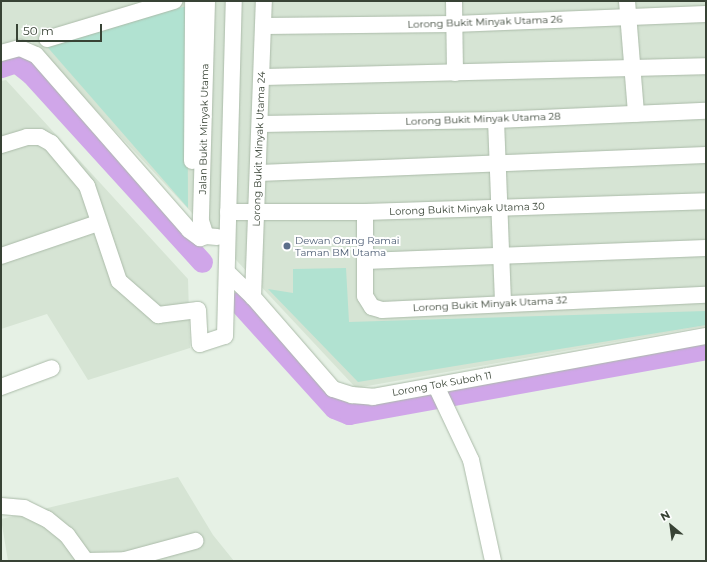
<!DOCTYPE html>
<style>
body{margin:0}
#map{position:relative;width:707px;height:562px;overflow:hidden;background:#e6f1e5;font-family:Montserrat,sans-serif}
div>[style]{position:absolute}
.residential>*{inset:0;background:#d6e4d4}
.green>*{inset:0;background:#b1e2d1}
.river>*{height:21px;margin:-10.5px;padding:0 10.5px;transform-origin:10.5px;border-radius:10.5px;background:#d0a6e9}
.roads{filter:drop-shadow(0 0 1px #abbba9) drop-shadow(0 0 1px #abbba9)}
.minor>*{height:16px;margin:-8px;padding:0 8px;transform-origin:8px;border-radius:8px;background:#fff}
.dots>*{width:11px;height:11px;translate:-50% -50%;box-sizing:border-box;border:2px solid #fff;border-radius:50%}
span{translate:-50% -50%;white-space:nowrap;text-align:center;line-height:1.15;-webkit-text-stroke:4px #fff;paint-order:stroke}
.street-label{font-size:10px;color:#384335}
.service-label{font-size:10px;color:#4e5e75}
.left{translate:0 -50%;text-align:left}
.frame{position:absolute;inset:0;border:2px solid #384335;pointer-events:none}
.north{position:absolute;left:651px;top:506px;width:40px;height:40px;-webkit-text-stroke:3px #fff;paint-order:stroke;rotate:331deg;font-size:11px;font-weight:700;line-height:16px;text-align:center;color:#384335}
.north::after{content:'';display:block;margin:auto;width:14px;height:18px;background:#384335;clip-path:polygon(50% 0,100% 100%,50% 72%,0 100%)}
.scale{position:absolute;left:16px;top:24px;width:86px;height:18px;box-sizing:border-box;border:2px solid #384335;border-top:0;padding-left:5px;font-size:12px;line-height:14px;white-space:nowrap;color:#384335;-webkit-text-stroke:3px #fff;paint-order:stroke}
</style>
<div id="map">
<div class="residential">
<div style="clip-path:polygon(1px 1px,706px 1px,706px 326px,356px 388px,30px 40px,1px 48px)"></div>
<div style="clip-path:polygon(6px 80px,188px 279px,190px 348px,88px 380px,47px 314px,1px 329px,1px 81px)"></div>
<div style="clip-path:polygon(178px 477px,213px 535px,234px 561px,8px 561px,1px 519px)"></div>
</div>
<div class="green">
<div style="clip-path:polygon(187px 6px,188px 208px,43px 42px)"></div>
<div style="clip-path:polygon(346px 268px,349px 322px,706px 311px,706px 325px,358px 382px,268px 289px,293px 293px,293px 269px)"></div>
</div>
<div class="river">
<div style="left:1px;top:67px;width:16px;rotate:-18deg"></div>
<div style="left:16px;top:62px;width:19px;rotate:39deg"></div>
<div style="left:31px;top:74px;width:254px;rotate:47.7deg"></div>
<div style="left:238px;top:302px;width:143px;rotate:47.8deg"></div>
<div style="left:334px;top:408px;width:16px;rotate:22deg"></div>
<div style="left:349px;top:414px;width:363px;rotate:-10.3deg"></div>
</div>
<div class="roads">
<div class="minor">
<div style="left:207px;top:1px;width:220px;rotate:91.6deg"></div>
<div style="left:201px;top:221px;width:16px;rotate:72deg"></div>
<div style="left:206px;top:236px;width:11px;rotate:5deg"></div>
<div style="left:454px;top:1px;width:72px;rotate:89.2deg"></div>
<div style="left:627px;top:1px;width:113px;rotate:85.4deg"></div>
<div style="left:264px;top:26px;width:190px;rotate:-0.6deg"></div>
<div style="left:454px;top:24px;width:252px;rotate:-2.3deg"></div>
<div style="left:47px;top:39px;width:133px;rotate:-16.7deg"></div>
<div style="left:1px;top:53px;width:20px;rotate:-15deg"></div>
<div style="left:20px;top:48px;width:17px;rotate:24deg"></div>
<div style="left:36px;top:55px;width:232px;rotate:48.8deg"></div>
<div style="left:189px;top:230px;width:14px;rotate:36deg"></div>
<div style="left:200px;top:238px;width:6px;rotate:-18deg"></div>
<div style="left:262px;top:77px;width:444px;rotate:-1.4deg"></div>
<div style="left:496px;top:120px;width:183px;rotate:87.8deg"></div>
<div style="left:261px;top:124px;width:235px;rotate:-1deg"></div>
<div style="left:496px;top:120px;width:210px;rotate:-2.5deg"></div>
<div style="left:1px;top:145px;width:27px;rotate:-17deg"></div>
<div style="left:27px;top:137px;width:13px"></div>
<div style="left:40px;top:137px;width:13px;rotate:29deg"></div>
<div style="left:51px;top:143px;width:56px;rotate:50.1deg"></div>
<div style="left:87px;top:186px;width:100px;rotate:71.4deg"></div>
<div style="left:119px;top:281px;width:52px;rotate:41.1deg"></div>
<div style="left:158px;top:315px;width:40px;rotate:-7.1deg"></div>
<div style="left:198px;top:310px;width:34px;rotate:87deg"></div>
<div style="left:200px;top:344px;width:26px;rotate:-18deg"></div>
<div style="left:225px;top:336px;width:335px;rotate:-88.5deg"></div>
<div style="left:192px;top:161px;width:160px;rotate:-89.6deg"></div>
<div style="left:259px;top:173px;width:447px;rotate:-2.3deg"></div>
<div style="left:228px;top:212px;width:137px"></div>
<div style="left:365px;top:212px;width:341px;rotate:-1.8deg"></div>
<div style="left:365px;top:212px;width:84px;rotate:90deg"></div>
<div style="left:365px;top:296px;width:13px;rotate:58deg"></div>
<div style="left:372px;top:307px;width:10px;rotate:17deg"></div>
<div style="left:382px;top:310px;width:324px;rotate:-2.7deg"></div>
<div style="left:1px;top:256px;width:102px;rotate:-18.8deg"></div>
<div style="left:365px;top:261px;width:341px;rotate:-2.2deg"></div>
<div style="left:228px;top:273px;width:35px;rotate:44deg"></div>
<div style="left:253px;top:297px;width:122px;rotate:49deg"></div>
<div style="left:333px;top:389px;width:20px;rotate:18deg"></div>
<div style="left:352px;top:395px;width:21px;rotate:5deg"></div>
<div style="left:373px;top:397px;width:339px;rotate:-10.4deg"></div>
<div style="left:253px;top:297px;width:296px;rotate:-87.9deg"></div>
<div style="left:436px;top:386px;width:82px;rotate:64.7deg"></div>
<div style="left:471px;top:460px;width:103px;rotate:77.7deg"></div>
<div style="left:1px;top:387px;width:54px;rotate:-20.4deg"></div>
<div style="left:1px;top:506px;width:23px;rotate:5deg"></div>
<div style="left:24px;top:508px;width:25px;rotate:26deg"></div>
<div style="left:47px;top:519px;width:26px;rotate:39deg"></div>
<div style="left:67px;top:535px;width:32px;rotate:54deg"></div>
<div style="left:86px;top:561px;width:39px;rotate:-1deg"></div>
<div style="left:125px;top:560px;width:73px;rotate:-15.2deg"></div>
</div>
</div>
<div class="dots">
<div style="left:287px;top:246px;background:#5c6f8a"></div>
</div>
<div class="street-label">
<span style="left:485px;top:22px;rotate:-2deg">Lorong Bukit Minyak Utama 26</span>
<span style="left:483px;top:119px;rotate:-2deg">Lorong Bukit Minyak Utama 28</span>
<span style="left:204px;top:129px;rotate:-89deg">Jalan Bukit Minyak Utama</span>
<span style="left:259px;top:149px;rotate:-88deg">Lorong Bukit Minyak Utama 24</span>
<span style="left:467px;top:209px;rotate:-2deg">Lorong Bukit Minyak Utama 30</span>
<span style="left:490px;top:304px;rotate:-3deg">Lorong Bukit Minyak Utama 32</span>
<span style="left:442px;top:384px;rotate:-10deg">Lorong Tok Suboh 11</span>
</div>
<div class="service-label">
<span class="left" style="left:295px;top:246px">Dewan Orang Ramai<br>Taman BM Utama</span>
</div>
<div class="frame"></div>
<div class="north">N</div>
<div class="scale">50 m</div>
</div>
